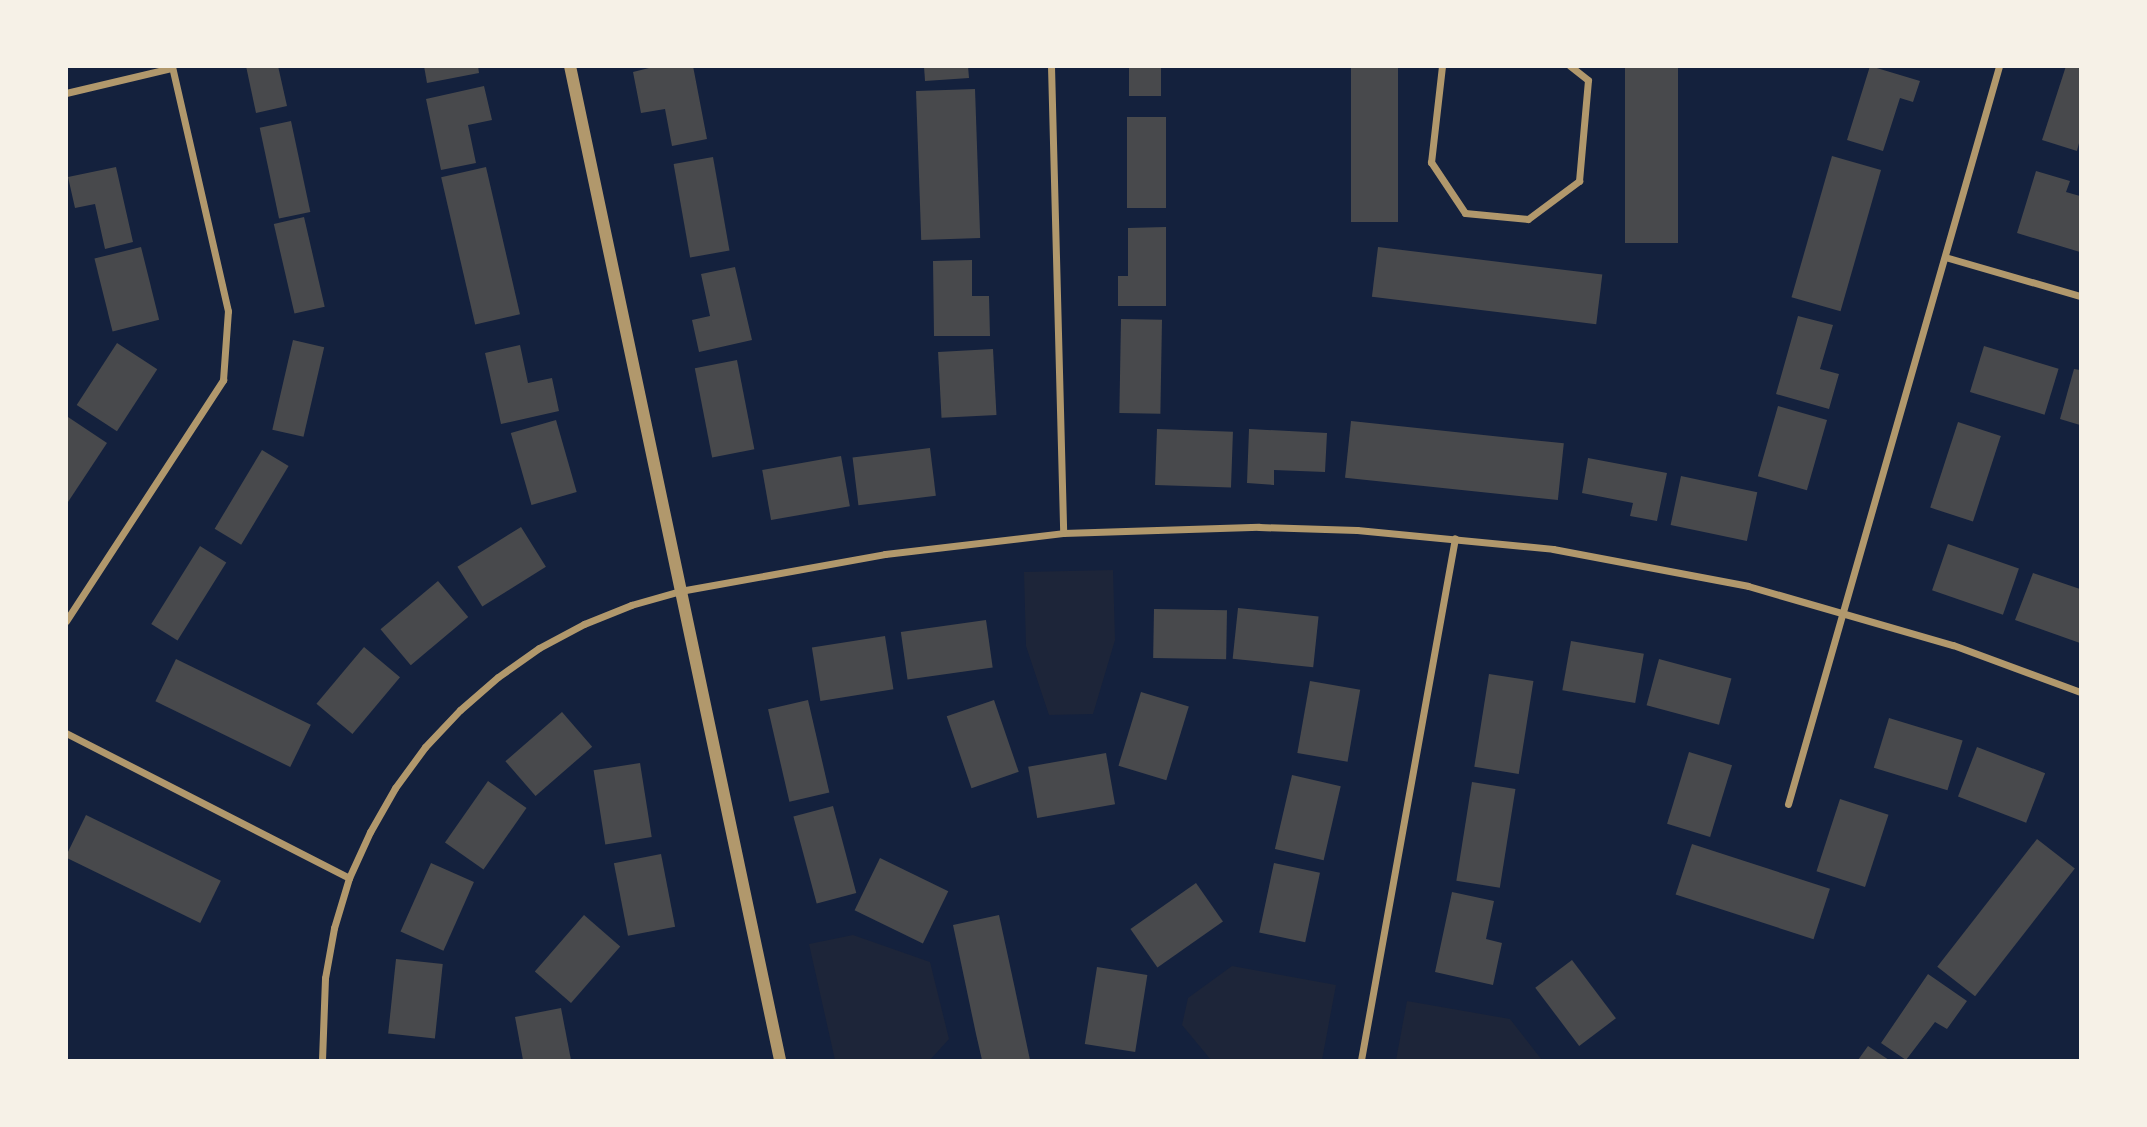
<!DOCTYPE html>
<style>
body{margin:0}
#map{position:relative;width:2147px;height:1127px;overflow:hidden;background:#14213d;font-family:"Open Sans",sans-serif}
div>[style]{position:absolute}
.green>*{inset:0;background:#1d2539}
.building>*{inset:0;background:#48494c;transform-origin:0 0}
.minor>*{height:7px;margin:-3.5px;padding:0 3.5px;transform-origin:3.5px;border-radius:3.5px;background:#b1986c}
.tertiary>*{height:12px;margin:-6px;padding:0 6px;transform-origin:6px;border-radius:6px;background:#b1986c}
span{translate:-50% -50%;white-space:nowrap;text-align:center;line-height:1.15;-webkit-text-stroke:5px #f6f1e7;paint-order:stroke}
.frame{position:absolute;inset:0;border:68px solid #f6f1e7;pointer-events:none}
</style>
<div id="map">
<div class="green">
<div style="clip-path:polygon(1113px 570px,1115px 640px,1093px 714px,1049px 715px,1026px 646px,1024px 572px)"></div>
<div style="clip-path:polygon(853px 935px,930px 962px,949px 1039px,930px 1060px,835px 1060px,809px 944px)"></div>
<div style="clip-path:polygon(1232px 966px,1336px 985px,1322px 1060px,1211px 1060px,1182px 1025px,1188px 998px)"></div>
<div style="clip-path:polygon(1407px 1001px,1510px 1019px,1542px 1060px,1396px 1060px)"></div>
</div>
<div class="building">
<div style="clip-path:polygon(246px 66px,278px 66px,287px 106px,256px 113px)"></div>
<div style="clip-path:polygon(424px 66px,478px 66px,479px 73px,427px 83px)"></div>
<div style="clip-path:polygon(657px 66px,693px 66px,707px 139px,672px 146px,665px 109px,641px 113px,633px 72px)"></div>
<div style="clip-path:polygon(924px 66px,968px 66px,969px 78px,925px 81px)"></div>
<div style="left:1129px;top:66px;width:32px;height:30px"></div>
<div style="left:1351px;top:66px;width:47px;height:156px"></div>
<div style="left:1625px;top:66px;width:53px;height:177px"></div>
<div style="clip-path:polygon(1870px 66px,1920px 81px,1913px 102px,1900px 98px,1883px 151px,1847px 140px)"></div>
<div style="clip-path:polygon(2066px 66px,2080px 66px,2080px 139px,2077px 151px,2042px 140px)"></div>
<div style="clip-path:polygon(484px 86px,492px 120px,468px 125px,476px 163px,441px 170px,426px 99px)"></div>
<div style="left:975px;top:89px;width:149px;height:59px;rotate:88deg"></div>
<div style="left:1166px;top:117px;width:91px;height:39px;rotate:90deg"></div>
<div style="left:291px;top:121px;width:93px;height:32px;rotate:78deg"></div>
<div style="left:1832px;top:156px;width:51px;height:147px;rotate:16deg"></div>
<div style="left:713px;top:157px;width:95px;height:40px;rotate:80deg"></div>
<div style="clip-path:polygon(116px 167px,133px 242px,105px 249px,95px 204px,75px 208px,68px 177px)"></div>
<div style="left:486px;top:167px;width:151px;height:46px;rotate:77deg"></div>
<div style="clip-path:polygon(2036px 171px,2070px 181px,2066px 192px,2080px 196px,2080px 252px,2017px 233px)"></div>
<div style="left:304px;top:217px;width:92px;height:31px;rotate:77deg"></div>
<div style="clip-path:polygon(1166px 227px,1166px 306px,1118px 306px,1118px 276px,1128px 276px,1128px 228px)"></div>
<div style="left:141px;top:247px;width:75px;height:48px;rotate:76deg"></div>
<div style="left:1378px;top:247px;width:226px;height:50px;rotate:7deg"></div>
<div style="clip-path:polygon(972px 260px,972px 296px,989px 296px,990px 336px,934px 336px,933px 261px)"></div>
<div style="clip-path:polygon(735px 267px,752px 340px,699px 352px,692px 320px,710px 316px,701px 274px)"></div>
<div style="clip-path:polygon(1798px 316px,1833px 325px,1820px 369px,1839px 374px,1829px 409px,1776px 394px)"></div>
<div style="left:1121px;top:319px;width:41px;height:94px;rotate:1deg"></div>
<div style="left:293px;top:340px;width:32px;height:92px;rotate:13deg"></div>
<div style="left:117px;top:343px;width:48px;height:74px;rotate:33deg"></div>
<div style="clip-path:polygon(520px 345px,528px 383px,552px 378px,559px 411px,501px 424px,485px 353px)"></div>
<div style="left:1984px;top:346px;width:78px;height:48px;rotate:17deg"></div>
<div style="left:993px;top:349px;width:66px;height:55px;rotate:87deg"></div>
<div style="left:737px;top:360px;width:91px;height:43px;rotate:79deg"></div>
<div style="clip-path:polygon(2074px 369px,2080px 370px,2080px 425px,2060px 419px)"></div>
<div style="left:1778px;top:406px;width:51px;height:73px;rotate:16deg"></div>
<div style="clip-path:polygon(68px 417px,107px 443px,66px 505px,66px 420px)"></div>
<div style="left:556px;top:420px;width:75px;height:47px;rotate:74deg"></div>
<div style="left:1351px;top:421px;width:214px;height:57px;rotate:6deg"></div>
<div style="left:1958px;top:422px;width:45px;height:90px;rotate:18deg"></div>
<div style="left:1157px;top:429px;width:76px;height:56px;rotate:2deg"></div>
<div style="clip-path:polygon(1249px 429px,1327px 433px,1325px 472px,1274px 470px,1274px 485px,1247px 483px)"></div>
<div style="left:930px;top:448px;width:48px;height:78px;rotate:83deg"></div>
<div style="left:262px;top:450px;width:31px;height:92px;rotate:31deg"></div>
<div style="left:841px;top:456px;width:51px;height:80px;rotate:80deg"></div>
<div style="clip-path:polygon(1588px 458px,1667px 473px,1657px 521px,1630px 516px,1633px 503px,1582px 493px)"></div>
<div style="left:1681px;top:476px;width:78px;height:50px;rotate:12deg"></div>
<div style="left:521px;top:527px;width:47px;height:75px;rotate:58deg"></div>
<div style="left:1948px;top:544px;width:75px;height:49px;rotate:19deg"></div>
<div style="left:200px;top:546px;width:31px;height:92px;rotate:32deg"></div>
<div style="clip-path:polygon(2033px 573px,2080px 589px,2080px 643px,2015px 620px)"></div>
<div style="left:438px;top:581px;width:47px;height:75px;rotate:50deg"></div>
<div style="left:1238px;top:608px;width:81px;height:51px;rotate:6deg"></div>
<div style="left:1154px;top:609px;width:73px;height:49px;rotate:1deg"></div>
<div style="left:986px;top:620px;width:48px;height:86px;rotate:82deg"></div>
<div style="left:885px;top:636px;width:54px;height:74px;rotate:81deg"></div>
<div style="left:1571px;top:641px;width:74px;height:50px;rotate:10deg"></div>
<div style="left:364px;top:647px;width:47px;height:74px;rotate:40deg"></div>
<div style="left:176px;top:659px;width:150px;height:47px;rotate:26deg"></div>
<div style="left:1659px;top:659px;width:75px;height:48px;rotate:15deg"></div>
<div style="left:1489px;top:674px;width:45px;height:94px;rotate:9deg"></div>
<div style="left:1310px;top:681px;width:51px;height:73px;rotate:10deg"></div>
<div style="left:1141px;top:692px;width:50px;height:77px;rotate:17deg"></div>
<div style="left:808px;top:700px;width:95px;height:41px;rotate:77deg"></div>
<div style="left:994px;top:700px;width:76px;height:50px;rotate:71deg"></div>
<div style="left:562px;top:712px;width:46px;height:75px;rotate:49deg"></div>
<div style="left:1889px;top:718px;width:77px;height:52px;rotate:17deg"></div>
<div style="left:1977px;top:747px;width:73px;height:53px;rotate:21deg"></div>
<div style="left:1689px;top:752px;width:45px;height:75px;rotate:17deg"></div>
<div style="left:1106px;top:753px;width:52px;height:79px;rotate:80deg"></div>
<div style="left:640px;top:763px;width:75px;height:47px;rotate:81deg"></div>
<div style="left:1292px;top:775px;width:50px;height:76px;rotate:13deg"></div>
<div style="left:488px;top:781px;width:47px;height:75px;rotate:35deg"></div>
<div style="left:1472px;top:782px;width:44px;height:100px;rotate:9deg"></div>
<div style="left:1840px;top:799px;width:51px;height:76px;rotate:18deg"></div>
<div style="left:833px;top:806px;width:90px;height:41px;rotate:75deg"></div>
<div style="left:86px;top:815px;width:150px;height:47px;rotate:26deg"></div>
<div style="left:2037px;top:839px;width:48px;height:162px;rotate:38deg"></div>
<div style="left:1692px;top:844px;width:145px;height:53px;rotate:18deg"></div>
<div style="left:661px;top:854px;width:74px;height:48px;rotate:79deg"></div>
<div style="left:880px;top:858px;width:76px;height:58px;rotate:26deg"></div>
<div style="left:431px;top:863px;width:47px;height:75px;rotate:24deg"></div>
<div style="left:1274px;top:863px;width:47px;height:71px;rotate:12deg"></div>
<div style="left:1196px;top:883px;width:47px;height:80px;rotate:55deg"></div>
<div style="clip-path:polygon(1452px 892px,1494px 901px,1486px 939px,1502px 943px,1493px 985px,1435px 972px)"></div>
<div style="left:584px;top:915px;width:48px;height:75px;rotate:41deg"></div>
<div style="clip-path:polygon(999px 915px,1015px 989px,1030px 1060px,982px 1060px,976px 1034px,953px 925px)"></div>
<div style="left:396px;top:959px;width:47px;height:75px;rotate:6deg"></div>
<div style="left:1572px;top:960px;width:73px;height:46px;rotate:53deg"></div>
<div style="left:1097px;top:967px;width:51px;height:78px;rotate:9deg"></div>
<div style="clip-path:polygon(1928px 974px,1967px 1001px,1947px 1029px,1935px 1022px,1906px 1060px,1881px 1043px)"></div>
<div style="clip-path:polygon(561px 1008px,571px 1060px,523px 1060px,515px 1017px)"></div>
<div style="clip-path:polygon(1868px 1046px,1889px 1060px,1858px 1060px)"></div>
</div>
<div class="minor">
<div style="left:1051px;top:66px;width:467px;rotate:88.5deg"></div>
<div style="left:1442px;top:66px;width:97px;rotate:96.5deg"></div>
<div style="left:1431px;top:162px;width:61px;rotate:56.3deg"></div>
<div style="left:1465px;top:213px;width:63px;rotate:5.4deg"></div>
<div style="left:1528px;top:219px;width:64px;rotate:-36.7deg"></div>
<div style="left:1579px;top:181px;width:101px;rotate:-84.9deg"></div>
<div style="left:1588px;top:80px;width:23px;rotate:-142deg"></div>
<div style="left:66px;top:93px;width:109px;rotate:-13.3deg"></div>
<div style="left:1945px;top:257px;width:141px;rotate:16.1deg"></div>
<div style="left:66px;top:621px;width:288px;rotate:-56.9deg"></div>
<div style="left:223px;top:380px;width:69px;rotate:-85.9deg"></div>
<div style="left:228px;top:311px;width:251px;rotate:-102.9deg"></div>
<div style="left:66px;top:733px;width:318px;rotate:27.1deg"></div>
<div style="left:1788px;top:804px;width:768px;rotate:-74.04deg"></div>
<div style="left:322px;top:1060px;width:82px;rotate:-87.9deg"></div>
<div style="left:325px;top:978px;width:51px;rotate:-79.8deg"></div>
<div style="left:334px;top:928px;width:52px;rotate:-73.3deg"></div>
<div style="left:349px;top:878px;width:51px;rotate:-65.5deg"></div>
<div style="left:370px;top:832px;width:51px;rotate:-60.4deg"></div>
<div style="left:395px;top:788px;width:51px;rotate:-53.8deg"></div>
<div style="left:425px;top:747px;width:51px;rotate:-46.6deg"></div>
<div style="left:460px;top:710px;width:50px;rotate:-41deg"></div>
<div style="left:498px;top:677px;width:50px;rotate:-35.3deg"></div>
<div style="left:539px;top:648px;width:51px;rotate:-28.1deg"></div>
<div style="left:584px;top:624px;width:51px;rotate:-22deg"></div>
<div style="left:631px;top:605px;width:51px;rotate:-15.9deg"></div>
<div style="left:680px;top:591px;width:208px;rotate:-10.2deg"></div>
<div style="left:885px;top:554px;width:179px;rotate:-6.7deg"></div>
<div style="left:1063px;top:533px;width:196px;rotate:-1.8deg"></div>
<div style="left:1259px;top:527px;width:98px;rotate:1.8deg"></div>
<div style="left:1357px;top:530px;width:197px;rotate:5.5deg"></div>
<div style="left:1553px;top:549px;width:198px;rotate:10.7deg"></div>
<div style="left:1748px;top:586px;width:213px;rotate:16.1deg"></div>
<div style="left:1953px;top:645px;width:135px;rotate:20.3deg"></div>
<div style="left:1361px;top:1060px;width:530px;rotate:-79.79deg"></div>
</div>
<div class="tertiary">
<div style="left:570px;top:66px;width:1016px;rotate:78.07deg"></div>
</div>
<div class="frame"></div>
</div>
